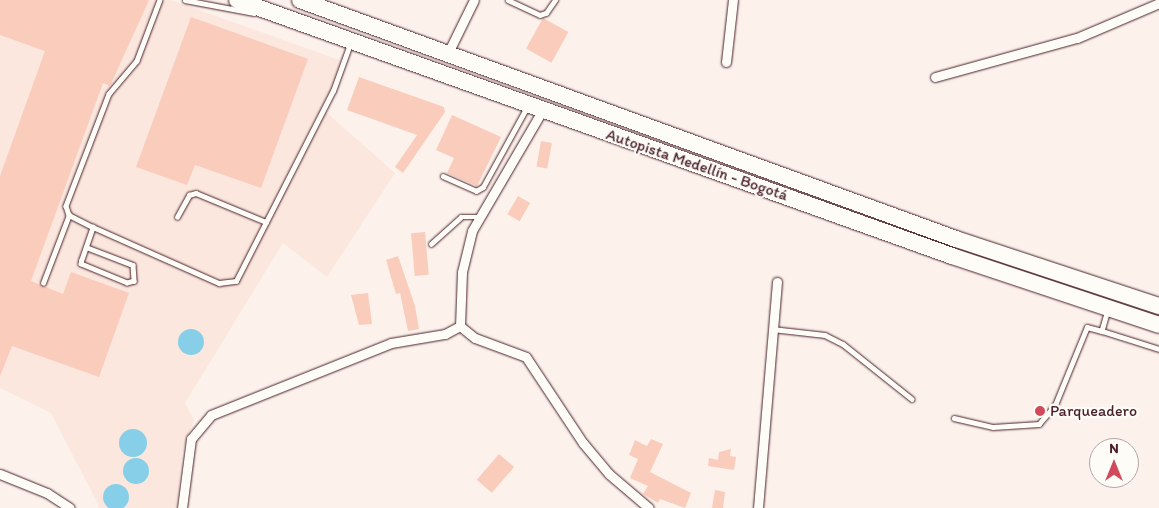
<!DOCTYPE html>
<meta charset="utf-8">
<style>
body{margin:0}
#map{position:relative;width:1159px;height:508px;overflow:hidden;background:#fcf2eb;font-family:Itim,sans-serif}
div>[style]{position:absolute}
.built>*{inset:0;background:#fbe7dd}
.water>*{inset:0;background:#87cfe8}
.round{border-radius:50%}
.building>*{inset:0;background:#f9ccbc;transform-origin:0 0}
.roads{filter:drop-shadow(0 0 1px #4a1f2b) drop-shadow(0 0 1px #4a1f2b)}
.lane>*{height:4.5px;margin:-2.25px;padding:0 2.25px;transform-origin:2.25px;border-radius:2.25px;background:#fdfcf7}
.street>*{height:9px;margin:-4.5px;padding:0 4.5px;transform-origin:4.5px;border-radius:4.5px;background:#fdfcf7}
.highway>*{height:16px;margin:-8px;padding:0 8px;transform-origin:8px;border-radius:8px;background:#fdfcf7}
.dots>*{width:14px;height:14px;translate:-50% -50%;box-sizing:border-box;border:2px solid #fdfcf7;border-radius:50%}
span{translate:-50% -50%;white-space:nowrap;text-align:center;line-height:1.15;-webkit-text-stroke:4.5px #fdfcf7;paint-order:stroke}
.street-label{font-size:16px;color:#4a1f2b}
.poi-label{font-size:16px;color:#4a1f2b}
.left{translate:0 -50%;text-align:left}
.north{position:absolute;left:1089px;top:438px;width:50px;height:50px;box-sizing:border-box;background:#fdfcf7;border:1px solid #b5a4a5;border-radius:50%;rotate:0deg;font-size:14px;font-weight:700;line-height:20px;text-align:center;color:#4a1f2b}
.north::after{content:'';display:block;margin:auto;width:18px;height:22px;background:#d1495b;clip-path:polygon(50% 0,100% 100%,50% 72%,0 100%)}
</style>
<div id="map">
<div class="built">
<div style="clip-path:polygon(0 0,171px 0,342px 61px,325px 111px,395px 173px,327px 277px,283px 243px,185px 403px,194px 420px,182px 451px,177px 508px,100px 508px,51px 413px,0 388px)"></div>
</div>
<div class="water">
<div class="round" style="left:178px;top:329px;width:26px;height:26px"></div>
<div class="round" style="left:119px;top:429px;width:28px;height:28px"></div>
<div class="round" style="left:123px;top:458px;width:26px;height:26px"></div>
<div class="round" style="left:103px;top:484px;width:26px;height:26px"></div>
</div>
<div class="building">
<div style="clip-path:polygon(0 0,149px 0,110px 86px,103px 83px,31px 281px,63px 294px,71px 272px,129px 293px,99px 377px,12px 346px,0 376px,0 176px,45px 51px,0 35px)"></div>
<div style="clip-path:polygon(191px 17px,308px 59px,261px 188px,195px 165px,187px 185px,136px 167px)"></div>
<div style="left:543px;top:18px;width:29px;height:35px;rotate:29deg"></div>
<div style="clip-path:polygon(359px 77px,444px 107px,445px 112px,403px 173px,395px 167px,417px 135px,347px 110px)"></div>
<div style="clip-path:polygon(452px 115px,501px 137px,477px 186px,447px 173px,454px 158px,436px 150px)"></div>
<div style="left:541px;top:141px;width:11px;height:26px;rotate:10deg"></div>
<div style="left:518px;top:196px;width:14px;height:21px;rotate:30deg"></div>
<div style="left:425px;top:232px;width:43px;height:14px;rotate:85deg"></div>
<div style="clip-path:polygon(398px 256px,415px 306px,419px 329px,408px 331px,400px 293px,396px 294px,386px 260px)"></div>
<div style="clip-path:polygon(368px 293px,372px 324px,359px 325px,351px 295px)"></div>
<div style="clip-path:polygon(651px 439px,663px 444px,650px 472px,691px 493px,685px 508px,660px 499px,658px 503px,643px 494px,648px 486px,630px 478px,638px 459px,629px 455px,635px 440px,647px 446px)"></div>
<div style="clip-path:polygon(731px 449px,730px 456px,736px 457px,734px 470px,708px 466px,709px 458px,718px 460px,719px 452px)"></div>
<div style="left:499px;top:454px;width:20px;height:34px;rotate:41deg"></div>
<div style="clip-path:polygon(715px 490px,725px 492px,723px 508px,712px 508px)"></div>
</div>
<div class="roads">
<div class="lane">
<div style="left:160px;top:0;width:65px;rotate:110.7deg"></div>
<div style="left:137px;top:61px;width:43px;rotate:130.3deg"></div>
<div style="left:109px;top:94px;width:120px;rotate:111deg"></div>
<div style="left:66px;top:206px;width:9px;rotate:72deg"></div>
<div style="left:69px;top:215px;width:27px;rotate:27deg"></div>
<div style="left:93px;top:227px;width:138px;rotate:24deg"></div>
<div style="left:219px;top:283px;width:17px;rotate:-7deg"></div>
<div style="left:236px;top:281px;width:213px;rotate:-63deg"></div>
<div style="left:333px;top:91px;width:50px;rotate:-70.1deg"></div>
<div style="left:185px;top:0;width:70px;rotate:10.7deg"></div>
<div style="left:508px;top:0;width:35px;rotate:25deg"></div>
<div style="left:540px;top:15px;width:6px;rotate:-18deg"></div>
<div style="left:546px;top:13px;width:16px;rotate:-55deg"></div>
<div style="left:443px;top:176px;width:36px;rotate:24deg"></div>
<div style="left:476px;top:191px;width:8px;rotate:-30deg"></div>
<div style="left:483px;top:187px;width:91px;rotate:-61.2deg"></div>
<div style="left:177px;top:217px;width:25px;rotate:-61deg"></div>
<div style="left:189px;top:195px;width:7px;rotate:-16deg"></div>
<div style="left:196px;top:193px;width:76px;rotate:22.5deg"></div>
<div style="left:431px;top:244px;width:40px;rotate:-42deg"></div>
<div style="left:461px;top:217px;width:18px"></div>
<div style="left:86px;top:247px;width:50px;rotate:21deg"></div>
<div style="left:133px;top:265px;width:16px;rotate:86deg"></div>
<div style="left:134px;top:281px;width:7px;rotate:164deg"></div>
<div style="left:127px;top:283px;width:50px;rotate:-157.6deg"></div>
<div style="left:81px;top:264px;width:3px;rotate:-90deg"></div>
<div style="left:81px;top:261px;width:36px;rotate:-71deg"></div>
<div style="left:43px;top:283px;width:73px;rotate:-69.1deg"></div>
<div style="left:1108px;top:310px;width:22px;rotate:106deg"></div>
<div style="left:1102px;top:331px;width:60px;rotate:17.5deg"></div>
<div style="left:772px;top:329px;width:53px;rotate:6.5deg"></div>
<div style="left:825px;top:335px;width:20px;rotate:27deg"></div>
<div style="left:843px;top:344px;width:88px;rotate:38.6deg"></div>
<div style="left:954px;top:418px;width:40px;rotate:13deg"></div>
<div style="left:993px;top:427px;width:46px;rotate:-3.7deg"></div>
<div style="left:1039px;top:424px;width:25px;rotate:-50deg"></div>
<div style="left:1055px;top:405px;width:84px;rotate:-67.7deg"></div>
<div style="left:1087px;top:327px;width:16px;rotate:15deg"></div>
</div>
<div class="street">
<div style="left:447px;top:55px;width:61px;rotate:-63.9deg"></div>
<div style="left:726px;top:62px;width:62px;rotate:-83.6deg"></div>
<div style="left:935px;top:77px;width:147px;rotate:-15.4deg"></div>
<div style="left:1077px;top:38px;width:89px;rotate:-23.1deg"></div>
<div style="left:542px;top:111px;width:139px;rotate:120.3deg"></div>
<div style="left:472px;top:231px;width:42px;rotate:103.7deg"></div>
<div style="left:462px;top:272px;width:54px;rotate:92.1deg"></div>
<div style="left:460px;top:326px;width:19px;rotate:39deg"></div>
<div style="left:475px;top:338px;width:54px;rotate:20.4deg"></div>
<div style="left:526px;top:357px;width:103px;rotate:56.5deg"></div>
<div style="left:583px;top:443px;width:40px;rotate:50deg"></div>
<div style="left:609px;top:474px;width:52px;rotate:40.4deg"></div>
<div style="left:0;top:474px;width:51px;rotate:22deg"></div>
<div style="left:47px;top:493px;width:27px;rotate:33deg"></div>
<div style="left:182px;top:508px;width:70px;rotate:-82.6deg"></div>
<div style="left:191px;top:439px;width:31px;rotate:-50deg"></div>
<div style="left:211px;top:415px;width:194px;rotate:-21.8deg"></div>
<div style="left:391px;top:343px;width:55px;rotate:-9.5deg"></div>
<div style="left:445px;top:334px;width:17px;rotate:-28deg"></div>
<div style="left:758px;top:508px;width:227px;rotate:-85.2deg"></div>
</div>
<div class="highway">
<div style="left:237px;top:0;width:759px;rotate:19.7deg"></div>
<div style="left:952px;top:256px;width:218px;rotate:18.4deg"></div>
<div style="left:300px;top:0;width:698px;rotate:20.02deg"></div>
<div style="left:956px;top:239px;width:214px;rotate:18.3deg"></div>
</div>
</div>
<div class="dots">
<div style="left:1040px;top:411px;background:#d1495b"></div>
</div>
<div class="street-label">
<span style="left:697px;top:165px;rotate:19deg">Autopista Medellín - Bogotá</span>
</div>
<div class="poi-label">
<span class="left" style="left:1050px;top:411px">Parqueadero</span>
</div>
<div class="north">N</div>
</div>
